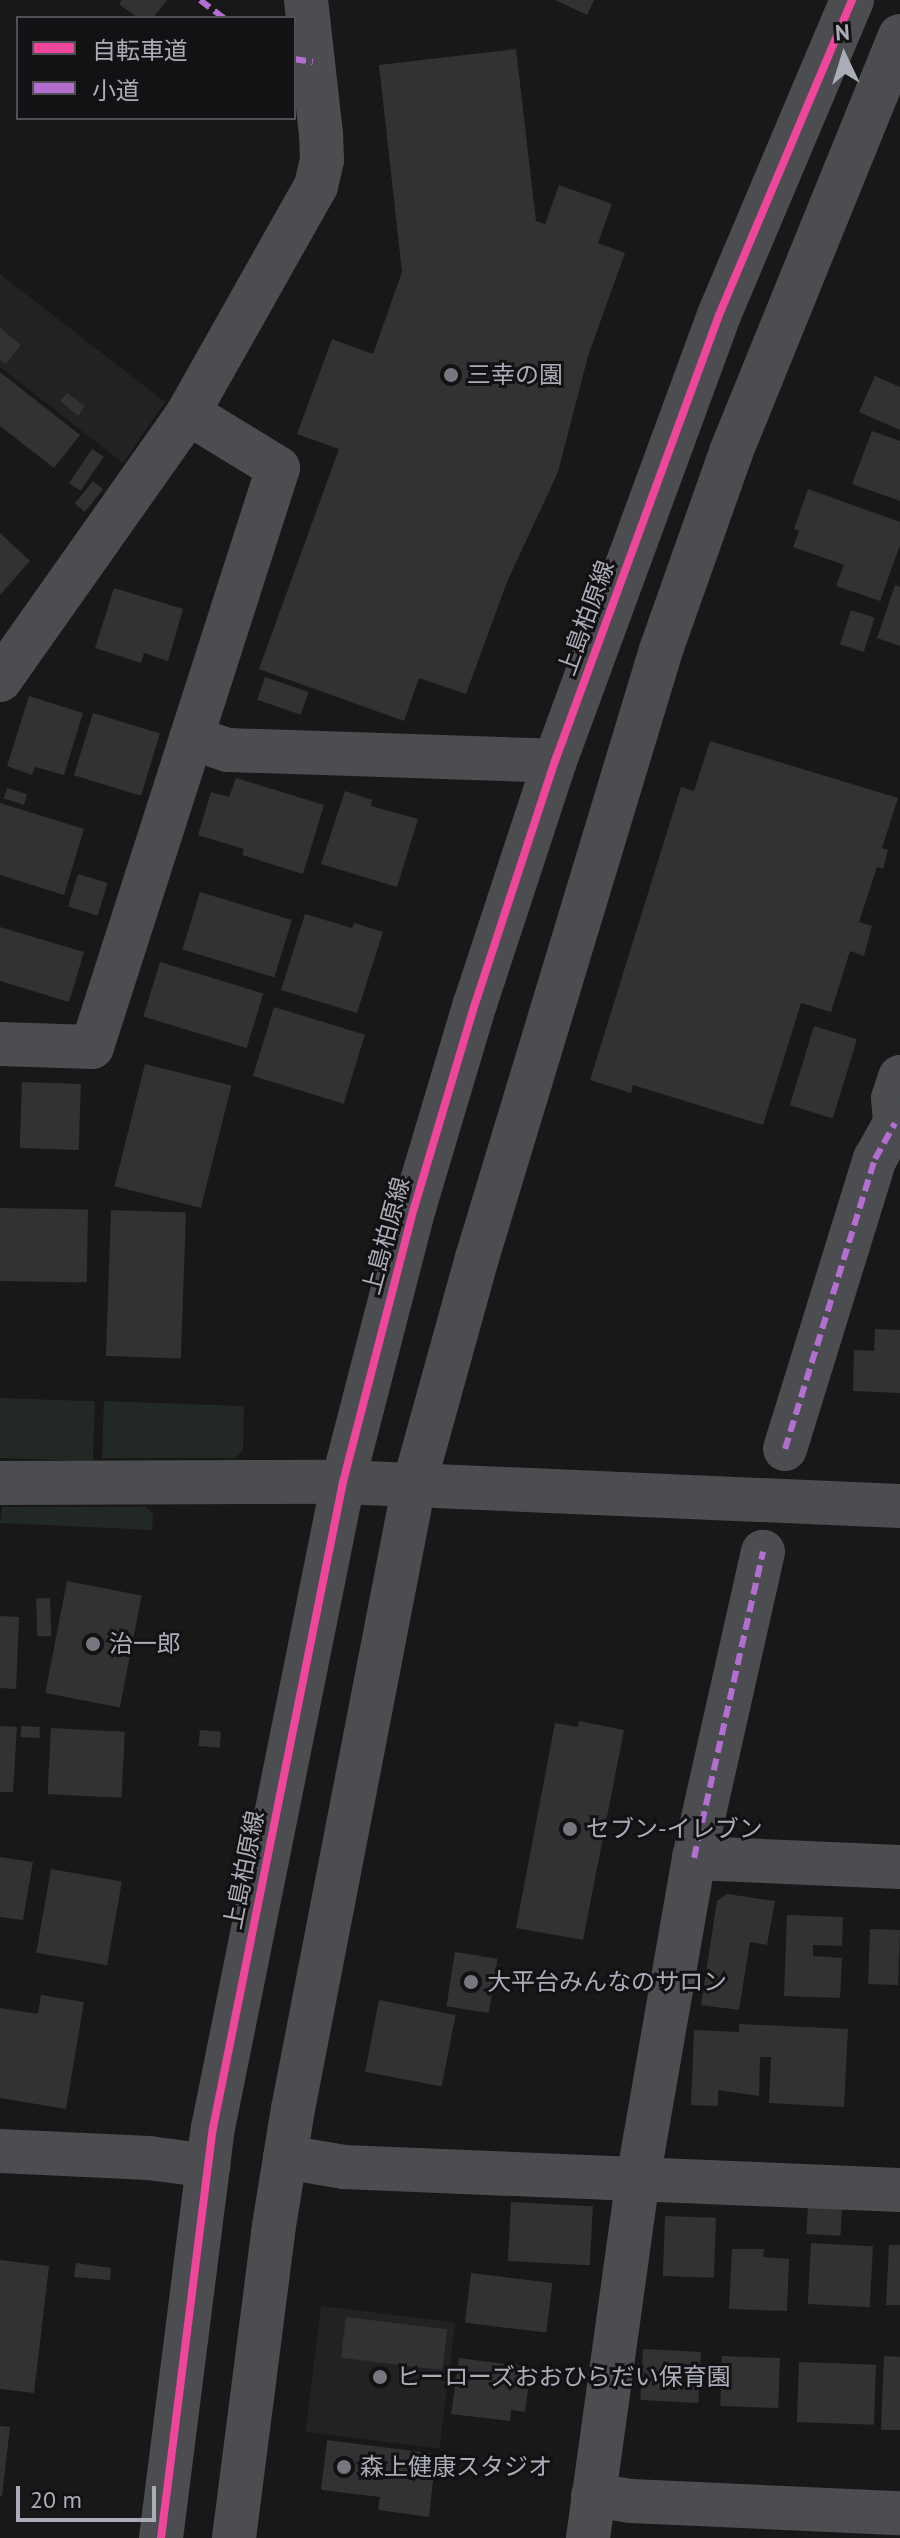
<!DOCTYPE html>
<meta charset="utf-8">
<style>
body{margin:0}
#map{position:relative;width:900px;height:2538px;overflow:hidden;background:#181818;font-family:"PT Sans","Noto Sans JP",sans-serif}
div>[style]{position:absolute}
.built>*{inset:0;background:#222223;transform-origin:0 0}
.green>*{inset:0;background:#222823;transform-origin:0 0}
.building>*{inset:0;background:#323233;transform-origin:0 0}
.minor>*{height:44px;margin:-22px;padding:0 22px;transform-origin:22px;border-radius:22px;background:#4c4d50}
.quiet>*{height:6px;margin-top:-3px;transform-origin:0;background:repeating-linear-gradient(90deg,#b36fd0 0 12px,transparent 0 18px)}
.cycleway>*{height:8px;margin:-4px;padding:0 4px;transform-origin:4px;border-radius:4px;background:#ed469a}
.dots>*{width:22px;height:22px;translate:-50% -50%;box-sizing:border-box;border:4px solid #121214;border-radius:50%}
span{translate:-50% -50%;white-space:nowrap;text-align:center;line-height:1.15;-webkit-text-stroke:6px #121214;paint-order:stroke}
.poi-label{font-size:24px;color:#aaacb7}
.left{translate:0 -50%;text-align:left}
.street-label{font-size:24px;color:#aaacb7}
.legend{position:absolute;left:16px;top:16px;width:280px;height:104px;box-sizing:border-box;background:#121214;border:2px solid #4f5055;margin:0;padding:10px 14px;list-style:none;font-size:24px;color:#aaacb7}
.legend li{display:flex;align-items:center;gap:16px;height:40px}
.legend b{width:40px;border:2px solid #4f5055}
.north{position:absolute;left:804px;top:16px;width:80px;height:80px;-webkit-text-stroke:6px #121214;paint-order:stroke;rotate:356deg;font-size:22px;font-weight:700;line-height:32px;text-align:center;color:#aaacb7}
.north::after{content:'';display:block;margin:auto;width:28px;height:36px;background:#aaacb7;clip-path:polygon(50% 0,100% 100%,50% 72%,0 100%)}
.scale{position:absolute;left:16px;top:2486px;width:140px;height:36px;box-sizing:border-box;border:4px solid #aaacb7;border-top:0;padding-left:10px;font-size:24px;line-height:28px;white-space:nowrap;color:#aaacb7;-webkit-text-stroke:6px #121214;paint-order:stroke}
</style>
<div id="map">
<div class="built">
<div style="clip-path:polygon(0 274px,165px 402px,123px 463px,0 367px)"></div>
<div style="left:321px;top:2306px;width:135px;height:127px;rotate:7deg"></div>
</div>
<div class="green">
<div style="left:0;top:1398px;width:95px;height:60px;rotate:2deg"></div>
<div style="clip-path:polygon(104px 1401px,244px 1406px,243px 1451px,235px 1458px,102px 1458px)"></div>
<div style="clip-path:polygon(2px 1507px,146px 1507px,153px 1514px,152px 1530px,0 1523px)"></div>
</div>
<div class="building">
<div style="clip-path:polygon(122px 0,167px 0,153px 18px,138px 18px,119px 4px)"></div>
<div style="clip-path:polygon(555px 0,594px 0,587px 15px)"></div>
<div style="clip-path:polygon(516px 49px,536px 221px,545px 224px,559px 185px,612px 204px,598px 243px,625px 253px,588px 356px,558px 472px,507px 582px,466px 694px,419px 678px,404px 721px,259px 669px,339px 449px,297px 434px,332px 339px,373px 354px,402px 272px,379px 65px)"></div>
<div style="clip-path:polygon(0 328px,21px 345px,6px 364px,0 360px)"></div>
<div style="clip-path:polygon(0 372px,80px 435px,54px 468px,0 426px)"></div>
<div style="clip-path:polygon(875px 376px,900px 387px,900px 430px,859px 412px)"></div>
<div style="clip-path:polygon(67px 393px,85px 406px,78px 416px,60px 401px)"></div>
<div style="clip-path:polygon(872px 431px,900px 441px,900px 501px,852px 484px)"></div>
<div style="left:92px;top:449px;width:14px;height:41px;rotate:34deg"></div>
<div style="left:93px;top:481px;width:13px;height:29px;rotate:39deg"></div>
<div style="clip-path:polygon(808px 489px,900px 522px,900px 545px,880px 601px,836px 586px,844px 565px,793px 547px,799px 531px,794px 529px)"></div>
<div style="clip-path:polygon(0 533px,30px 561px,0 595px)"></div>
<div style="clip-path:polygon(895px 585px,900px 587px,900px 646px,877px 638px)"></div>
<div style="clip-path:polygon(114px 588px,183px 609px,168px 661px,144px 653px,141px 663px,95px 648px)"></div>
<div style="left:851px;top:610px;width:25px;height:36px;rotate:18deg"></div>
<div style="left:265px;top:677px;width:46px;height:24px;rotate:19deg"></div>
<div style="clip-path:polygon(29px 696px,83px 713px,64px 775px,35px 767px,32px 775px,7px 766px)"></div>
<div style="left:93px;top:713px;width:70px;height:65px;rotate:17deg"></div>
<div style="clip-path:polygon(710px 741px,898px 798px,882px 848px,888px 850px,883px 869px,877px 867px,859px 922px,872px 926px,864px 956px,850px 951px,831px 1012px,801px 1003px,763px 1125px,633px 1085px,631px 1093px,590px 1080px,681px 787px,694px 791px)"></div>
<div style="clip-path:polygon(236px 778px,324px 805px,303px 874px,242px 855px,244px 849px,198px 835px,211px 792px,229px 797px)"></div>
<div style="left:7px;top:788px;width:21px;height:11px;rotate:17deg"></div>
<div style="clip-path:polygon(345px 791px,372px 800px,371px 806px,418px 819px,397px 887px,321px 864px)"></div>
<div style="clip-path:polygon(0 803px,84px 829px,64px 895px,0 875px)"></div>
<div style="left:78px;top:874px;width:31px;height:34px;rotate:17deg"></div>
<div style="left:200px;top:892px;width:96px;height:60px;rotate:17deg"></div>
<div style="clip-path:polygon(305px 914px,352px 928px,354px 923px,383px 932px,357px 1013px,281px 990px)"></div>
<div style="clip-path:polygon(0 927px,84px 952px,69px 1002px,0 981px)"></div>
<div style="left:160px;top:962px;width:108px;height:57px;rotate:17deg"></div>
<div style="left:274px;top:1007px;width:95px;height:72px;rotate:17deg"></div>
<div style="left:814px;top:1026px;width:45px;height:83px;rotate:17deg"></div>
<div style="left:145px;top:1064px;width:89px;height:126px;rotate:14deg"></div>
<div style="left:22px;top:1082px;width:59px;height:66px;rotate:2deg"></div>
<div style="left:0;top:1208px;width:88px;height:73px;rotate:1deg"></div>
<div style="left:111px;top:1210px;width:75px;height:146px;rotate:2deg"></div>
<div style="clip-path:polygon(875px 1329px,900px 1330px,900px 1393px,853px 1391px,854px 1350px,874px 1351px)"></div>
<div style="left:67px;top:1581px;width:76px;height:114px;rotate:11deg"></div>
<div style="left:50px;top:1598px;width:38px;height:14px;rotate:88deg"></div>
<div style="clip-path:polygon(0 1616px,19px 1617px,16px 1689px,0 1688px)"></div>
<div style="clip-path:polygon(579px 1721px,624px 1730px,583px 1940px,516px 1928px,555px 1723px,578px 1727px)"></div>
<div style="clip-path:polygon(0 1726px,17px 1727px,13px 1792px,0 1792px)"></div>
<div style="left:21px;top:1726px;width:19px;height:11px;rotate:3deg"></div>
<div style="left:51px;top:1728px;width:74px;height:66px;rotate:3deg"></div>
<div style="left:200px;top:1730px;width:21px;height:16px;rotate:5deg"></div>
<div style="clip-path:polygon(0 1857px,33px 1862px,23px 1920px,0 1917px)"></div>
<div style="left:51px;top:1869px;width:72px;height:85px;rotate:10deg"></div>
<div style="clip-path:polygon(727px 1894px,775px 1901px,767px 1945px,750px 1942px,739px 2010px,701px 2005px,717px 1901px)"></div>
<div style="clip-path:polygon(787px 1915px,843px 1917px,842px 1946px,813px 1945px,813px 1956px,842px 1958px,840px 1998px,784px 1996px)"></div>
<div style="left:870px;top:1929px;width:30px;height:55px;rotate:2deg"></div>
<div style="left:455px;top:1952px;width:43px;height:55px;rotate:9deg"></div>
<div style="clip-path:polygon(41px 1995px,84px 2002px,66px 2109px,0 2098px,0 2008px,38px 2014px)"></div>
<div style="left:379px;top:2000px;width:78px;height:73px;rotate:11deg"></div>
<div style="clip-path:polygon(739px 2024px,848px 2029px,844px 2107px,769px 2103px,771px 2057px,760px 2057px,759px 2096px,718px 2090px,718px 2106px,691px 2105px,694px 2030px,739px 2032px)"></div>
<div style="left:511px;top:2202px;width:82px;height:59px;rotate:3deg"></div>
<div style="left:808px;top:2205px;width:34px;height:29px;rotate:3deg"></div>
<div style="left:665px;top:2216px;width:51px;height:60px;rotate:2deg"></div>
<div style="left:811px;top:2243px;width:62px;height:61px;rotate:3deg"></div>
<div style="clip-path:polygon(889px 2245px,900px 2245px,900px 2305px,886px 2305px)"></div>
<div style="clip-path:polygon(732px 2249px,764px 2249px,763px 2257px,789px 2259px,787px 2311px,729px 2309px)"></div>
<div style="clip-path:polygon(0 2260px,49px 2266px,34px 2393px,0 2389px)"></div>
<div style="clip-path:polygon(76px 2263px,111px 2268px,110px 2280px,74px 2277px)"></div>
<div style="left:471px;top:2273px;width:82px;height:50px;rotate:7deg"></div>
<div style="left:346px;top:2317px;width:102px;height:41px;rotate:7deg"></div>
<div style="left:643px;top:2349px;width:58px;height:51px;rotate:3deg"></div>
<div style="left:722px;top:2356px;width:58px;height:50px;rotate:2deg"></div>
<div style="clip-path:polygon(884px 2356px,900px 2357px,900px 2430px,881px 2430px)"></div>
<div style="clip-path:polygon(459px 2358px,531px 2367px,525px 2412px,511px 2410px,510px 2421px,451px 2414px)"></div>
<div style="left:799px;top:2362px;width:77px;height:60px;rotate:2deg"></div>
<div style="clip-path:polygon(0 2426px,10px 2427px,2px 2496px,0 2496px)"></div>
<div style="clip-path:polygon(327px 2440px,436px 2454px,429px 2517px,378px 2510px,380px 2497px,321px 2490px)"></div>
</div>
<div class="minor">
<div style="left:0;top:680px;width:327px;rotate:-54.8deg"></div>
<div style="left:188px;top:413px;width:261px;rotate:-60.6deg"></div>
<div style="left:316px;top:186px;width:27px;rotate:-77deg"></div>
<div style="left:322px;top:160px;width:26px;rotate:-92deg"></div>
<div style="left:321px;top:134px;width:135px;rotate:-96.4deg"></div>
<div style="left:191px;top:738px;width:39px;rotate:18deg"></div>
<div style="left:228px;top:750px;width:327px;rotate:1.9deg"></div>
<div style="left:0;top:1044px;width:92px;rotate:1.9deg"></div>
<div style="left:92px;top:1047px;width:608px;rotate:-72.19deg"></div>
<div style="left:278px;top:468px;width:105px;rotate:-148.6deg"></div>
<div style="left:900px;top:1077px;width:22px;rotate:108deg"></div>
<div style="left:893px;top:1098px;width:25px;rotate:85deg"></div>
<div style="left:895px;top:1123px;width:6px;rotate:39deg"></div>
<div style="left:785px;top:1449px;width:304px;rotate:-72.8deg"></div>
<div style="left:875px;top:1159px;width:41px;rotate:-60.9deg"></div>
<div style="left:0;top:1483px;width:343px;rotate:-0.2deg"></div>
<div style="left:343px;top:1482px;width:558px;rotate:2.47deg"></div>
<div style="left:694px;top:1858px;width:206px;rotate:2.5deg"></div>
<div style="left:0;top:2151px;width:149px;rotate:2.7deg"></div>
<div style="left:149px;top:2158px;width:60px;rotate:7.7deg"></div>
<div style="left:285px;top:2157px;width:60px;rotate:9.6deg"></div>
<div style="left:344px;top:2167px;width:556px;rotate:2.37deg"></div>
<div style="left:593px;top:2495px;width:38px;rotate:9deg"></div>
<div style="left:631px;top:2501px;width:269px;rotate:2.6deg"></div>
<div style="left:161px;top:2538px;width:413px;rotate:-82.8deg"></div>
<div style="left:213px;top:2128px;width:659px;rotate:-78.62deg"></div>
<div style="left:343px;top:1482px;width:283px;rotate:-75.5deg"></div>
<div style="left:414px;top:1208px;width:213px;rotate:-73.4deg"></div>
<div style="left:475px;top:1004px;width:256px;rotate:-71.8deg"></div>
<div style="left:555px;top:761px;width:475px;rotate:-69.8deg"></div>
<div style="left:719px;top:315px;width:342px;rotate:-67.1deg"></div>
<div style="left:234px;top:2538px;width:308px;rotate:-82.7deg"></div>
<div style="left:273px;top:2232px;width:125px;rotate:-80.8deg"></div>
<div style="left:293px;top:2109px;width:636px;rotate:-79.03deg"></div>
<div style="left:414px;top:1485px;width:236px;rotate:-74.5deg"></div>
<div style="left:477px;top:1258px;width:635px;rotate:-73.16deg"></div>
<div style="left:661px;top:650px;width:210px;rotate:-70.5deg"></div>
<div style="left:731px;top:452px;width:449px;rotate:-67.9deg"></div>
<div style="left:588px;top:2538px;width:362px;rotate:-82.1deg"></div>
<div style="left:638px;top:2179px;width:326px;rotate:-80.1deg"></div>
<div style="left:694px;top:1858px;width:314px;rotate:-77.3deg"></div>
</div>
<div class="quiet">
<div style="left:200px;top:0;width:30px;rotate:37deg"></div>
<div style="left:294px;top:59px;width:19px;rotate:9deg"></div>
<div style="left:785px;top:1449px;width:304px;rotate:-72.8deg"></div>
<div style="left:875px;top:1159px;width:41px;rotate:-60.9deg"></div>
<div style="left:694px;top:1858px;width:314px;rotate:-77.3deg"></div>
</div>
<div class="cycleway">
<div style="left:161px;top:2538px;width:413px;rotate:-82.8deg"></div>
<div style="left:213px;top:2128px;width:659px;rotate:-78.62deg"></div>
<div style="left:343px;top:1482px;width:283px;rotate:-75.5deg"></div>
<div style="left:414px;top:1208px;width:213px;rotate:-73.4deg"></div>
<div style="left:475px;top:1004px;width:256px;rotate:-71.8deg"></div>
<div style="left:555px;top:761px;width:475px;rotate:-69.8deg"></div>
<div style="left:719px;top:315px;width:342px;rotate:-67.1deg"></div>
</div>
<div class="dots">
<div style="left:451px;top:375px;background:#77787f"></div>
<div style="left:93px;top:1644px;background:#77787f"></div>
<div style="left:570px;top:1829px;background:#77787f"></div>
<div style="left:471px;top:1982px;background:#77787f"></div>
<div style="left:380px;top:2377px;background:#77787f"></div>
<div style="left:344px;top:2467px;background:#77787f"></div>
</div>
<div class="poi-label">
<span class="left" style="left:467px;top:375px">三幸の園</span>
<span class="left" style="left:109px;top:1644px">治一郎</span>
<span class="left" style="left:586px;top:1829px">セブン-イレブン</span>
<span class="left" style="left:487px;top:1982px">大平台みんなのサロン</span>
<span class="left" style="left:396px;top:2377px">ヒーローズおおひらだい保育園</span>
<span class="left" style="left:360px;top:2467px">森上健康スタジオ</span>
</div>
<div class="street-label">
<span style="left:586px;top:618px;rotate:-70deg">上島柏原線</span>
<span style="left:386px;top:1236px;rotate:-75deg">上島柏原線</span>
<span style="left:244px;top:1870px;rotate:-79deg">上島柏原線</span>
</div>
<ul class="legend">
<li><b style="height:10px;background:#ed469a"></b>自転車道</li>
<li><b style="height:10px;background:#b36fd0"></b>小道</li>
</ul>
<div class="north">N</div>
<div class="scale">20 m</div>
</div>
